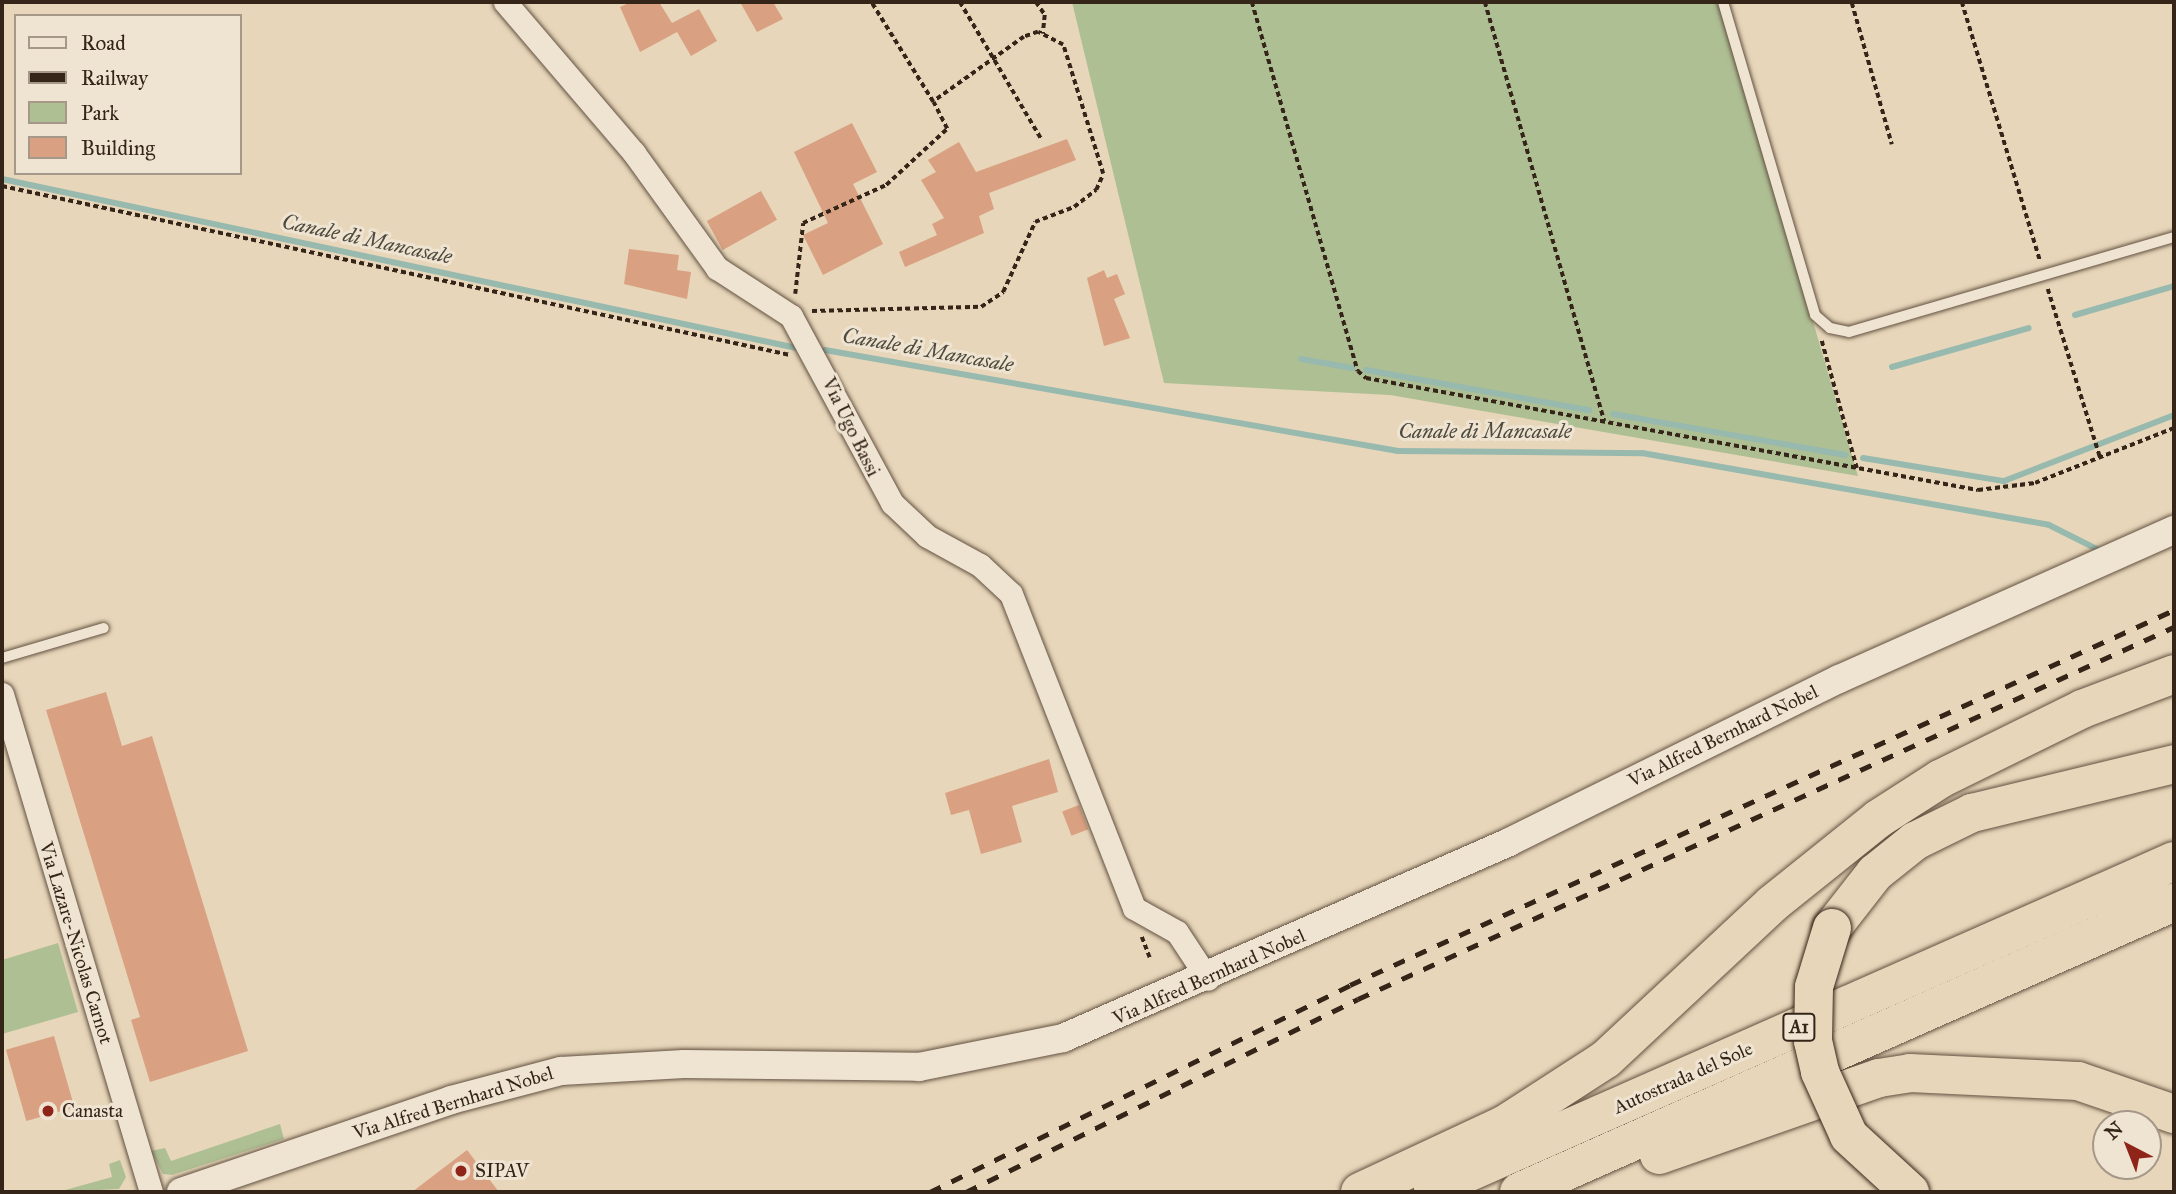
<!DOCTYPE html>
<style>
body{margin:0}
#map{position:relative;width:2176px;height:1194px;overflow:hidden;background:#e7d6b9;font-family:"IM FELL Great Primer",serif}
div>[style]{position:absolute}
.green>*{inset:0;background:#afbf94}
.stream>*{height:6px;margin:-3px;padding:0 3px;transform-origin:3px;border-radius:3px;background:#97b9ae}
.building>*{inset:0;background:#d9a181;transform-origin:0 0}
.path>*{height:3.5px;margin-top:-1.75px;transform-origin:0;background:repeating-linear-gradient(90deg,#352519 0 5px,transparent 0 8.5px)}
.roads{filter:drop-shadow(0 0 2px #625141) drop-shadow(0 0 2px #625141)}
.service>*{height:10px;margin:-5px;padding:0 5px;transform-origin:5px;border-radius:5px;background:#efe4d2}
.minor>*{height:23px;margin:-11.5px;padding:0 11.5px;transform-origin:11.5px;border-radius:11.5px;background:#efe4d2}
.tertiary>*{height:28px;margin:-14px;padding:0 14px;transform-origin:14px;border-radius:14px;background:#efe4d2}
.motorway>*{height:38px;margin:-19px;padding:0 19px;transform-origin:19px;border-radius:19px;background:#e7d6b9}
.rail>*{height:5px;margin-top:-2.5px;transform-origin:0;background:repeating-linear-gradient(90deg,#352519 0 12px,transparent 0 24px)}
.bridges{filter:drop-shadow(0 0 2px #352519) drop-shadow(0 0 2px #352519)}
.motorway-bridge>*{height:38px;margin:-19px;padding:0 19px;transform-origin:19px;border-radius:19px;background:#e7d6b9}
.dots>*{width:19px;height:19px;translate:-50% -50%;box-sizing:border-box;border:4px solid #efe4d2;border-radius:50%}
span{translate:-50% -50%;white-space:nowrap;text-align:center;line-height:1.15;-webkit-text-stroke:6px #efe4d2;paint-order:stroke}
.shield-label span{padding:2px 5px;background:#efe4d2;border:2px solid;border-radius:5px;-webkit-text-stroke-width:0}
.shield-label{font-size:18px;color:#352519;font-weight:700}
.street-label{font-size:19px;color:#352519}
.poi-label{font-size:19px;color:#352519}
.left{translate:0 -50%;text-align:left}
.water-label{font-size:21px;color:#4e4a3e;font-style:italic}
.frame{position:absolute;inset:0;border:4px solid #352519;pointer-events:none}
.legend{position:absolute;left:14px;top:14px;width:228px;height:161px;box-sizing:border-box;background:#efe4d2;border:2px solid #a59888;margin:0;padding:9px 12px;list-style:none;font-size:21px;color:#352519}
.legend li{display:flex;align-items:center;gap:14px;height:35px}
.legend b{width:35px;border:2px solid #a59888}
.north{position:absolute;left:2092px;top:1110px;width:70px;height:70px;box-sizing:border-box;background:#efe4d2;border:2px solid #a59888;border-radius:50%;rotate:318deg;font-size:19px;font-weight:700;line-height:28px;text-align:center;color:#352519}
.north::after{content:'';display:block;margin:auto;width:24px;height:32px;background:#8f2418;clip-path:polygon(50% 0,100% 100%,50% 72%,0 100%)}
</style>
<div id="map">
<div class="green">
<div style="clip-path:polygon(1072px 2px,1720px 2px,1858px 476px,1390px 395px,1164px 383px)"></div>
<div style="clip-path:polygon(58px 943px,78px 1012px,2px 1034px,2px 960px)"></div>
<div style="clip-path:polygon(280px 1124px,284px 1139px,172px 1175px,163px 1174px,151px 1151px,165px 1148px,171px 1161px)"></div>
<div style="clip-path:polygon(120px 1160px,126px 1177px,119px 1189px,58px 1192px,112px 1177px,109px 1164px)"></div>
</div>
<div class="stream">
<div style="left:2px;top:179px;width:817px;rotate:12.01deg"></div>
<div style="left:2075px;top:315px;width:103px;rotate:-16.3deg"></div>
<div style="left:825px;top:350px;width:582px;rotate:10deg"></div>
<div style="left:1398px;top:451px;width:244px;rotate:0.5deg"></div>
<div style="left:1642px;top:453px;width:413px;rotate:10deg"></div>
<div style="left:2049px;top:525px;width:56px;rotate:26.6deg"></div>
<div style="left:1301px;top:359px;width:52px;rotate:10deg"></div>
<div style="left:1892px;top:367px;width:142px;rotate:-15.9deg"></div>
<div style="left:1366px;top:370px;width:227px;rotate:10.2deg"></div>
<div style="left:1613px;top:414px;width:236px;rotate:10deg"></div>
<div style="left:1863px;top:458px;width:143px;rotate:9.3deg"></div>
<div style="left:2004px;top:481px;width:182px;rotate:-21.2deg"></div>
</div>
<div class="building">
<div style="clip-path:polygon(631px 2px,659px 2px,672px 23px,699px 9px,717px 41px,691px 56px,677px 32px,640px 52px,620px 7px)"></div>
<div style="clip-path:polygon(740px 2px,773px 2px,783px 19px,757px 32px)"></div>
<div style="clip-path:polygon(852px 123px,877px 172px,853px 184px,883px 244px,823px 275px,803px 235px,828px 223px,794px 152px)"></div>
<div style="clip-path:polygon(1067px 139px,1076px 160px,989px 193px,994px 209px,979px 216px,984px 233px,905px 267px,899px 252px,937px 235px,932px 224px,944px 218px,921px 180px,936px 172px,928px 160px,959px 142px,976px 172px)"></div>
<div style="left:761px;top:191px;width:33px;height:62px;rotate:61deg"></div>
<div style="clip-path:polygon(629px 249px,679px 255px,677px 270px,691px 272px,687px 299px,624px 284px)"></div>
<div style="clip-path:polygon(1104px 270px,1107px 278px,1117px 274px,1125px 294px,1114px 299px,1130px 338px,1104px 346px,1087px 278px)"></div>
<div style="clip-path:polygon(106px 692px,122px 746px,152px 736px,248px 1051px,150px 1082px,131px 1020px,140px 1017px,46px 710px)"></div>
<div style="clip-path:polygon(1049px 759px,1058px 792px,1012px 806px,1022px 842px,981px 854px,969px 810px,951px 815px,945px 793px)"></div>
<div style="left:1079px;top:805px;width:26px;height:18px;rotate:69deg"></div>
<div style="left:54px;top:1036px;width:74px;height:50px;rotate:74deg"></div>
<div style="clip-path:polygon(467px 1150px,499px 1192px,412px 1192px)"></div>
</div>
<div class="path">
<div style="left:960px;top:2px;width:161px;rotate:59.3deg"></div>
<div style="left:1036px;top:2px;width:16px;rotate:55deg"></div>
<div style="left:1045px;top:15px;width:19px;rotate:96deg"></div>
<div style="left:1252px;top:2px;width:384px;rotate:74deg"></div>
<div style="left:1358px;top:371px;width:11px;rotate:41deg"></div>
<div style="left:1366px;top:378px;width:622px;rotate:10.37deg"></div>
<div style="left:1978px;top:490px;width:57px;rotate:-7deg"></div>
<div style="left:2035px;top:483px;width:149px;rotate:-21.6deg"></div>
<div style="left:1485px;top:2px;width:436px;rotate:74.1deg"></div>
<div style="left:1962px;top:2px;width:270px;rotate:73.2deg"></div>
<div style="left:1852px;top:3px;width:147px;rotate:74.2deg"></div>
<div style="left:2px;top:186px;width:806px;rotate:12.1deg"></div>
<div style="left:2048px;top:289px;width:176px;rotate:72.8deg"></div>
<div style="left:795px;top:294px;width:71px;rotate:-83.6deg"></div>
<div style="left:803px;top:223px;width:91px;rotate:-24.6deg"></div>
<div style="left:886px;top:185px;width:83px;rotate:-42.6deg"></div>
<div style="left:947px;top:129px;width:30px;rotate:-117deg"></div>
<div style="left:812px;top:311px;width:169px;rotate:-1.4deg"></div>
<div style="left:981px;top:307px;width:27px;rotate:-34deg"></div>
<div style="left:1003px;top:292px;width:77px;rotate:-65.4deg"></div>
<div style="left:1035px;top:222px;width:42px;rotate:-21deg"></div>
<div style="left:1074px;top:207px;width:28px;rotate:-38deg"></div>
<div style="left:1096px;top:190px;width:17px;rotate:-66deg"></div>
<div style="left:1103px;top:174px;width:135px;rotate:-107.2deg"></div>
<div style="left:1063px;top:45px;width:28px;rotate:-153deg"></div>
<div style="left:1038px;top:32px;width:15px;rotate:160deg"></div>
<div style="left:1024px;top:37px;width:112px;rotate:144.5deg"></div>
<div style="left:933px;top:102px;width:118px;rotate:-121.8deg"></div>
<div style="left:1822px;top:341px;width:132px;rotate:74.6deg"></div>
<div style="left:1142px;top:937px;width:22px;rotate:69deg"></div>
</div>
<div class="roads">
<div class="service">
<div style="left:1723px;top:2px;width:326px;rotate:73.6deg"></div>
<div style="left:1815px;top:315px;width:20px;rotate:41deg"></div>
<div style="left:1830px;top:328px;width:19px;rotate:12deg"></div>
<div style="left:1849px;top:332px;width:339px;rotate:-16.3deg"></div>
<div style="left:2px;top:658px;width:106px;rotate:-16.4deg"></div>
</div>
<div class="minor">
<div style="left:505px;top:2px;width:199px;rotate:49.5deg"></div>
<div style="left:634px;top:153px;width:142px;rotate:54.2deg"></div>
<div style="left:717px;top:268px;width:88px;rotate:33deg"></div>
<div style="left:791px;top:316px;width:213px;rotate:61.6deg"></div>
<div style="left:892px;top:503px;width:48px;rotate:43.3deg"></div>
<div style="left:927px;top:536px;width:60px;rotate:28.7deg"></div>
<div style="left:980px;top:565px;width:42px;rotate:43.1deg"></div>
<div style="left:1011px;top:594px;width:337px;rotate:68.6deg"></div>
<div style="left:1134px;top:908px;width:49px;rotate:29.2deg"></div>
<div style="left:1177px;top:932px;width:56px;rotate:56.6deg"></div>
<div style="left:2px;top:694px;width:520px;rotate:73.34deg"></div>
</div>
<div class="tertiary">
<div style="left:181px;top:1192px;width:285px;rotate:-18.8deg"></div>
<div style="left:451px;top:1100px;width:114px;rotate:-14.8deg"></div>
<div style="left:561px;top:1071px;width:123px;rotate:-3.3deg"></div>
<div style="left:684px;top:1064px;width:235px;rotate:0.7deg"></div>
<div style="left:919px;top:1067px;width:147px;rotate:-11.4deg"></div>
<div style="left:1063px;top:1038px;width:487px;rotate:-23.7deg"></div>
<div style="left:1509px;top:842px;width:368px;rotate:-26.3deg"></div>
<div style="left:1839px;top:679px;width:367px;rotate:-24deg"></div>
</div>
<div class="motorway">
<div style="left:1832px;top:928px;width:70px;rotate:-52deg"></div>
<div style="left:1875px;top:873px;width:51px;rotate:-38.7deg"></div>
<div style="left:1915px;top:841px;width:64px;rotate:-26.2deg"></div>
<div style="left:1972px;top:813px;width:208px;rotate:-13.6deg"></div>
<div style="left:1659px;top:1155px;width:233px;rotate:-19.3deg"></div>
<div style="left:1879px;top:1078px;width:31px;rotate:-9deg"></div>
<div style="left:1910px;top:1073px;width:168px;rotate:2.7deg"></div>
<div style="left:2078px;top:1081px;width:102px;rotate:19deg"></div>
<div style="left:1433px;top:1188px;width:810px;rotate:-23.81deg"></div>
<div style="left:1360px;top:1192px;width:159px;rotate:-25deg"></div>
<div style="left:1504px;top:1125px;width:121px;rotate:-32.9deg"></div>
<div style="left:1606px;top:1059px;width:227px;rotate:-43deg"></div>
<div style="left:1772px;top:904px;width:136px;rotate:-38.7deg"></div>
<div style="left:1878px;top:819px;width:74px;rotate:-32.8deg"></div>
<div style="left:1940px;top:779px;width:158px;rotate:-26.2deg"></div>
<div style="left:2082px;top:709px;width:98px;rotate:-20.8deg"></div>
<div style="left:1519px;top:1192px;width:716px;rotate:-23.88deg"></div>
</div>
</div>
<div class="rail">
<div style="left:930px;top:1192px;width:468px;rotate:-26.2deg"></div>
<div style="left:1350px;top:985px;width:905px;rotate:-24.47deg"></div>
<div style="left:966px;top:1192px;width:437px;rotate:-26.2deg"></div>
<div style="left:1358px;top:999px;width:897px;rotate:-24.51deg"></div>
</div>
<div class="bridges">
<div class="motorway-bridge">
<div style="left:1832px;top:928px;width:62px;rotate:107deg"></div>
<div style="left:1814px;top:987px;width:54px;rotate:91.1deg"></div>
<div style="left:1813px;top:1041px;width:32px;rotate:77deg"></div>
<div style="left:1820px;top:1072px;width:70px;rotate:65.6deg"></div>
<div style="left:1849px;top:1136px;width:83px;rotate:42.6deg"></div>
</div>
</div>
<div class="dots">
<div style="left:48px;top:1111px;background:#8f2418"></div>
<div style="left:461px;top:1171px;background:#8f2418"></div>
</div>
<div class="shield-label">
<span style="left:1799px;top:1027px">A1</span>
</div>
<div class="street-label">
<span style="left:851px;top:427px;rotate:64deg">Via Ugo Bassi</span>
<span style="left:1723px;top:736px;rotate:-26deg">Via Alfred Bernhard Nobel</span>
<span style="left:76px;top:943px;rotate:73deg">Via Lazare-Nicolas Carnot</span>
<span style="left:1209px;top:977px;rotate:-24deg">Via Alfred Bernhard Nobel</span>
<span style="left:1683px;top:1078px;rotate:-24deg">Autostrada del Sole</span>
<span style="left:453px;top:1103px;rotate:-17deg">Via Alfred Bernhard Nobel</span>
</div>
<div class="poi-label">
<span class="left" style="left:62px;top:1111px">Canasta</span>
<span class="left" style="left:475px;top:1171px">SIPAV</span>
</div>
<div class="water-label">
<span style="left:367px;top:239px;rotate:12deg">Canale di Mancasale</span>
<span style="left:928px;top:350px;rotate:10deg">Canale di Mancasale</span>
<span style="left:1485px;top:431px">Canale di Mancasale</span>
</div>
<div class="frame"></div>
<ul class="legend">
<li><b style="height:9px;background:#efe4d2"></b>Road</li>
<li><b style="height:9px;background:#352519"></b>Railway</li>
<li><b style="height:19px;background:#afbf94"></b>Park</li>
<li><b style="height:19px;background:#d9a181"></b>Building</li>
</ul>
<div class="north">N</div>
</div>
